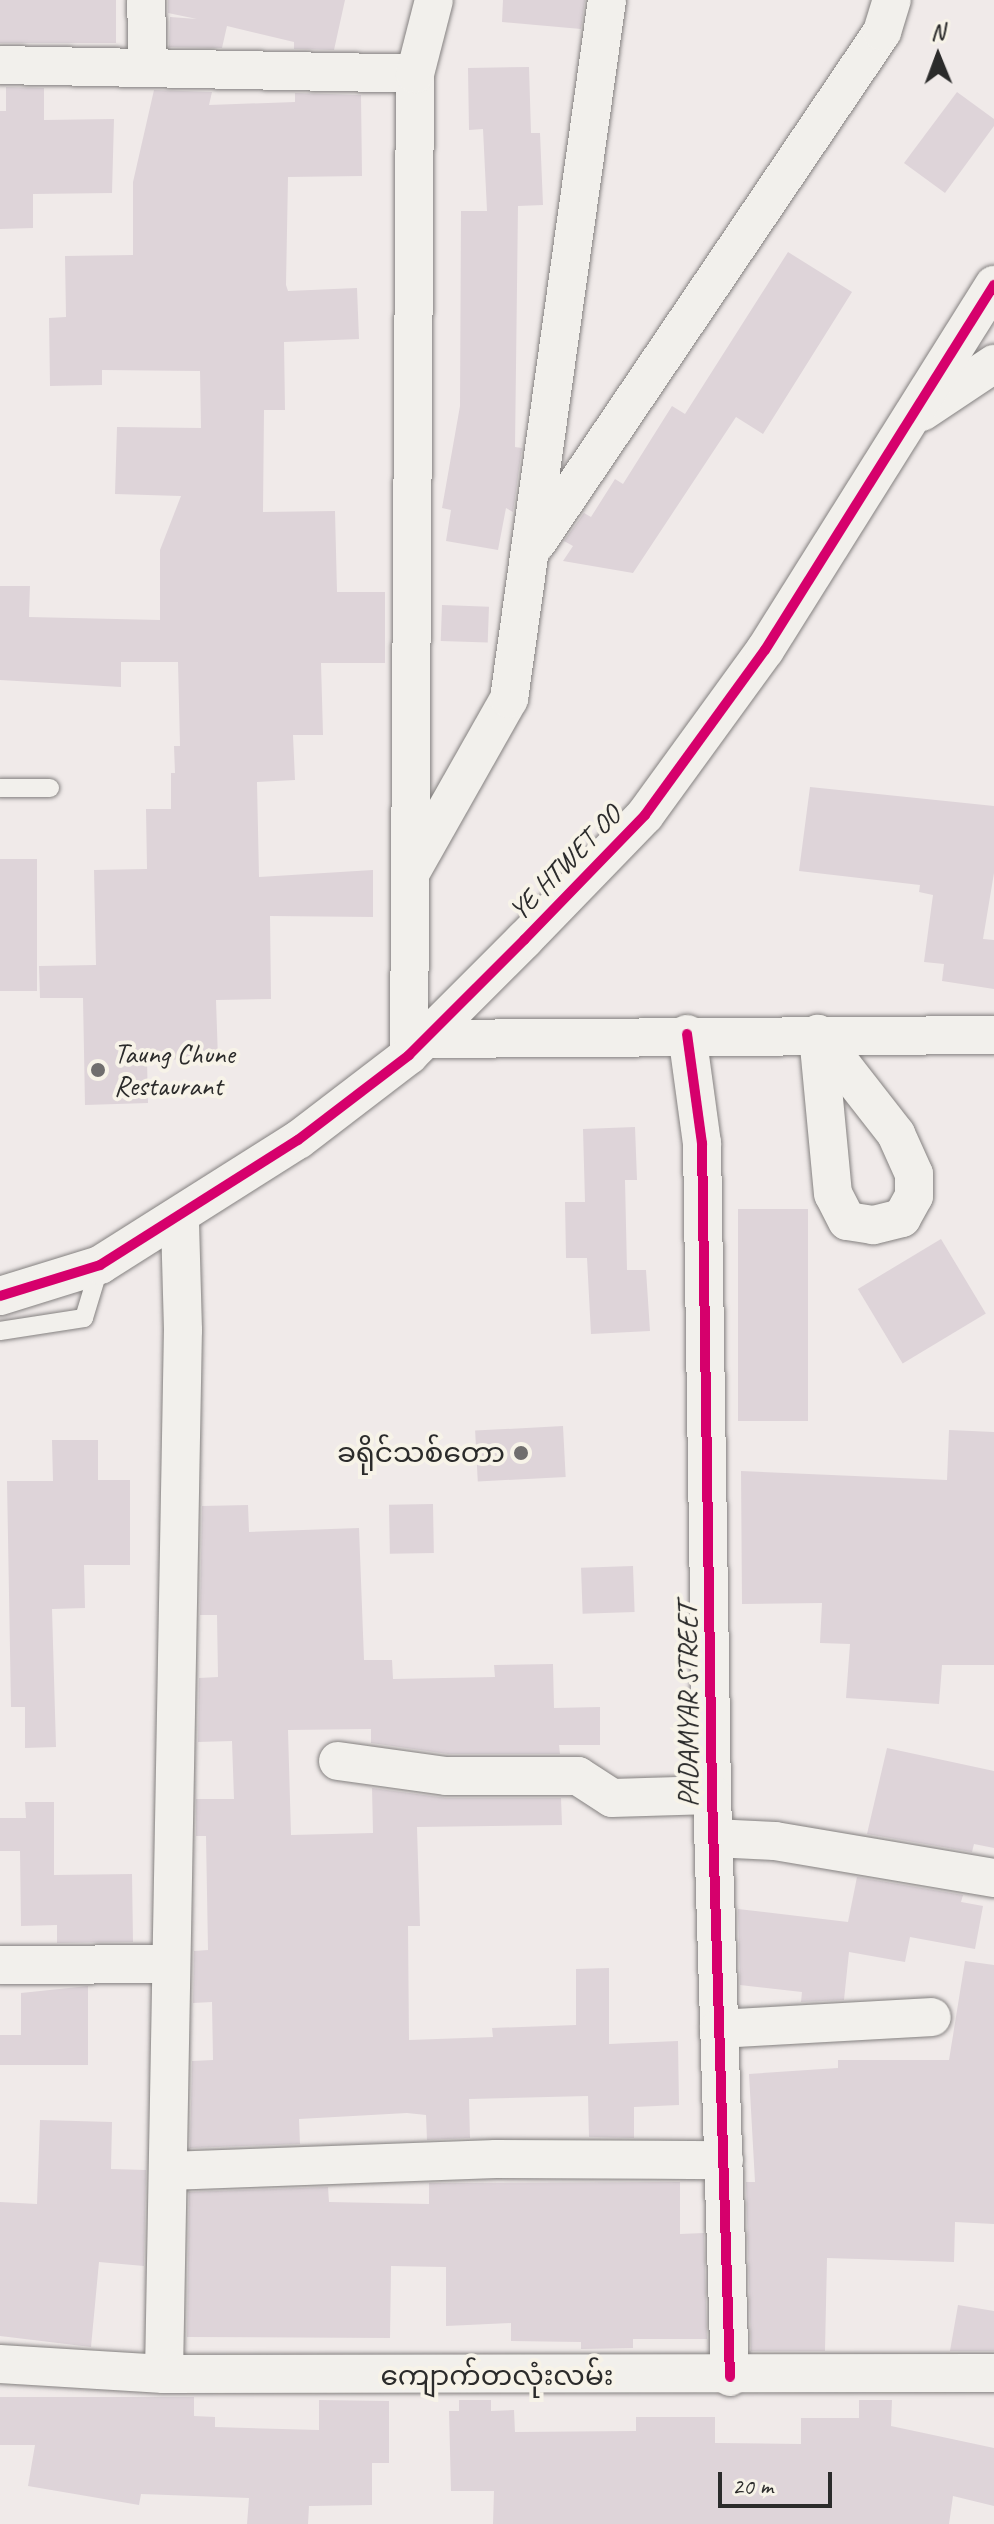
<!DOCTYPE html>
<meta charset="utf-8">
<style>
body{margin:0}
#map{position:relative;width:994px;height:2524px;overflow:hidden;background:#f0eae9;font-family:Caveat,"Noto Sans Myanmar",sans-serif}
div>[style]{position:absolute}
.building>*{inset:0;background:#ded4d9;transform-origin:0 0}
.roads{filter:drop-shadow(0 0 2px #848180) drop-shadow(0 0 2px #848180)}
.service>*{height:18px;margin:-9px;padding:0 9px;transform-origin:9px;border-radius:9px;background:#f2f0ec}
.minor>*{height:38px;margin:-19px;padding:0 19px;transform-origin:19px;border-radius:19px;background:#f2f0ec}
.cycleway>*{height:10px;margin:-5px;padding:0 5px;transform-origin:5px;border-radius:5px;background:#d6006c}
.dots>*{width:22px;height:22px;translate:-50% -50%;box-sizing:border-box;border:4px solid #f7f3e8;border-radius:50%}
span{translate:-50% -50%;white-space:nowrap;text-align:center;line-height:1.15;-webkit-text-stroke:8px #f7f3e8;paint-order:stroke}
.street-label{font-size:28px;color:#2b2b2b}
.poi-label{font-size:28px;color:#2b2b2b}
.left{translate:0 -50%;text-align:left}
.right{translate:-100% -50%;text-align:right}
.north{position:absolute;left:898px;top:16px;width:80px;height:80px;-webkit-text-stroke:6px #f7f3e8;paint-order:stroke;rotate:359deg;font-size:22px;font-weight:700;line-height:32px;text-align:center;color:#2b2b2b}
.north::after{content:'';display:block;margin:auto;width:28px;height:36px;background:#2b2b2b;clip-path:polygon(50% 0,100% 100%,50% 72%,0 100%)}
.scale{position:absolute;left:718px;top:2472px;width:114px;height:36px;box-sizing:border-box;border:4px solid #2b2b2b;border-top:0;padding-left:10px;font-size:24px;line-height:28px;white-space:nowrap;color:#2b2b2b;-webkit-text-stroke:6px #f7f3e8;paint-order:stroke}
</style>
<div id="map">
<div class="building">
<div style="left:0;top:0;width:116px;height:43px"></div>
<div style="clip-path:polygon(168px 0,345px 0,334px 50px,294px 49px,294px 42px,227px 26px,222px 48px,169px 47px,170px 17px,197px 19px,168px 13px)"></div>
<div style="clip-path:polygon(503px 0,585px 0,581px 29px,502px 22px)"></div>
<div style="clip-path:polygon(529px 67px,531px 133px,540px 133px,543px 205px,518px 206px,515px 447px,522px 448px,513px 512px,506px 508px,498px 550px,446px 541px,451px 510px,442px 508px,460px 406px,461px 211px,487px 211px,483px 129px,469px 130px,468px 68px)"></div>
<div style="clip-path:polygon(6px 87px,44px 88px,44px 120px,114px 119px,112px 193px,33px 194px,33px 228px,0 229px,0 111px,6px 111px)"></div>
<div style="clip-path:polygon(154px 90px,212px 92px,209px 105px,295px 102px,295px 93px,361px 95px,362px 176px,288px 177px,286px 285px,288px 291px,357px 288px,359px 339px,284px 342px,285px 410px,264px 410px,263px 512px,335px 511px,337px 592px,385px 592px,385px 663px,321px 663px,323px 735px,293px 735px,295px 780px,257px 782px,259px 877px,373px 870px,373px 917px,270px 916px,271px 999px,216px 1000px,218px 1059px,147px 1060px,148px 1103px,85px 1105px,83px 998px,40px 998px,39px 966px,96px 965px,94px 870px,147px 869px,146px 809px,171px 809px,171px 773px,175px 773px,174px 746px,180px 746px,178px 662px,121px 662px,121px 687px,0 680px,0 586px,30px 586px,29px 617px,160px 620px,160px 550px,181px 496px,115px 494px,117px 427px,201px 428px,200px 371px,102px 370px,102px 385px,50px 386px,49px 318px,66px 317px,65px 256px,133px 255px,133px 182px)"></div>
<div style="clip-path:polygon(957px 92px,994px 119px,994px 126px,945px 193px,904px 163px)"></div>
<div style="clip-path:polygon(788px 252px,852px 292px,763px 434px,736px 417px,633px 573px,563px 561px,573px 546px,564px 541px,584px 513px,591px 517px,615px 479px,623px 484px,672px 406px,685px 414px)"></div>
<div style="left:442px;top:605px;width:47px;height:36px;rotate:2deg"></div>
<div style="clip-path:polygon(810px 787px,994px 806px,994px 873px,983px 939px,994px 940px,994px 989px,942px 981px,944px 964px,924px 962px,933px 895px,919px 892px,920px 885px,799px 871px)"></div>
<div style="left:0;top:859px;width:37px;height:132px"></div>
<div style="clip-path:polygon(635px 1127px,637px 1180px,625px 1180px,627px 1270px,646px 1270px,650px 1331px,591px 1334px,587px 1258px,566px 1258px,565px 1202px,585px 1202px,583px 1129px)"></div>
<div style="left:808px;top:1209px;width:212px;height:70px;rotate:90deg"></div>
<div style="left:941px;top:1239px;width:87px;height:97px;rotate:59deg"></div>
<div style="left:563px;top:1426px;width:51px;height:88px;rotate:87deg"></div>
<div style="clip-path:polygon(949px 1430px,994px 1432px,994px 1665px,942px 1665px,939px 1704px,846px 1698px,850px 1644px,820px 1643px,822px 1603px,742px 1604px,741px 1471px,947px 1480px)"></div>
<div style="clip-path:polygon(52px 1440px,98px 1440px,98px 1480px,130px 1480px,130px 1565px,84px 1565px,85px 1608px,52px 1609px,56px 1747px,25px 1748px,25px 1707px,11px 1707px,7px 1481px,53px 1481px)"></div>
<div style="left:433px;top:1504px;width:49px;height:44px;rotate:89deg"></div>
<div style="clip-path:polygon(248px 1505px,249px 1532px,359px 1528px,364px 1660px,392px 1660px,393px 1679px,495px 1677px,494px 1665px,553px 1664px,554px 1708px,600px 1707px,600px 1745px,559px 1745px,560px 1754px,448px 1754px,371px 1743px,371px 1729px,288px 1730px,291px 1835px,373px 1833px,372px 1788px,446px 1798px,561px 1798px,562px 1825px,417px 1827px,420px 1926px,408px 1926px,409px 2040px,493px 2037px,492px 2028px,576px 2025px,576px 1969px,609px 1968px,609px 2044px,678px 2041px,679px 2105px,634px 2107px,634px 2138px,589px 2137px,588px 2096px,469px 2099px,470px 2138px,427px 2140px,426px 2115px,407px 2113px,299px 2119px,300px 2144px,190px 2148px,192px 2061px,213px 2060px,212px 2002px,193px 2003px,194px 1951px,208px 1950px,206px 1836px,196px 1836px,196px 1799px,234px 1799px,232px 1741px,198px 1742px,199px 1678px,218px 1677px,217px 1615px,200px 1615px,202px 1506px)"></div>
<div style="left:633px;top:1566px;width:46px;height:52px;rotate:88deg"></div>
<div style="clip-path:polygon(887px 1748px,994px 1771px,994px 1848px,974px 1844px,972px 1852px,867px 1834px)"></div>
<div style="clip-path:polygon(25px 1802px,54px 1802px,54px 1875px,132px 1874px,133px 1942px,57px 1943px,57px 1925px,21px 1926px,20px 1851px,0 1851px,0 1818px,26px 1818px)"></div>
<div style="clip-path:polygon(857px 1877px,963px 1895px,961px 1902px,983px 1906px,975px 1949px,910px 1937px,905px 1962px,849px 1952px,844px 2000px,801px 2002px,802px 1992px,740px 1985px,738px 1909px,848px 1922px)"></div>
<div style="clip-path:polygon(965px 1961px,994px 1965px,994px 2224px,955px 2222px,954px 2262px,827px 2258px,825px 2351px,751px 2351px,746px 2182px,755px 2182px,749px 2074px,838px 2068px,838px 2060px,949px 2060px)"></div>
<div style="clip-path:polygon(88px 1986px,88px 2065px,0 2065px,0 2035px,21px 2035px,21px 1993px)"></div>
<div style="clip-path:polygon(40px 2120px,112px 2122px,111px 2169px,146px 2170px,144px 2266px,99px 2262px,91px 2347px,0 2336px,0 2202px,37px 2204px)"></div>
<div style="clip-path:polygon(680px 2182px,680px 2234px,704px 2233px,707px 2339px,633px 2339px,633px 2348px,581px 2349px,581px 2342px,511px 2341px,511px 2323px,446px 2326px,446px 2267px,391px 2266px,390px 2338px,187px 2337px,189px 2192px,328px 2187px,329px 2202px,429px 2204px,429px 2183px)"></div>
<div style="clip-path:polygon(958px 2305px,994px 2311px,994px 2351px,950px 2351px)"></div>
<div style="clip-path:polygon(0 2397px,194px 2397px,194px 2416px,215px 2417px,215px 2427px,319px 2430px,319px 2400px,389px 2401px,389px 2463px,372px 2463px,372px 2505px,309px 2506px,308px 2524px,247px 2524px,249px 2498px,141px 2494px,139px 2505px,28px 2486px,35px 2445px,0 2445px)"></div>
<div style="clip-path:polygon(459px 2400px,491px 2400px,491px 2411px,514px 2410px,515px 2432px,636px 2431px,636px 2417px,715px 2417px,715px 2443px,801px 2444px,801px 2418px,859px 2418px,859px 2400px,892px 2400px,891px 2426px,994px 2448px,994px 2506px,953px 2496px,949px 2524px,493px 2524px,494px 2491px,451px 2491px,449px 2411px,459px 2411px)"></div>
</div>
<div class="roads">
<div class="service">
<div style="left:0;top:788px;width:50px"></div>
<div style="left:0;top:1331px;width:85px;rotate:-8.8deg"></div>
<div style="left:84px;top:1318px;width:55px;rotate:-73.2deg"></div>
</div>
<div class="minor">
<div style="left:146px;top:0;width:67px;rotate:88.3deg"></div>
<div style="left:0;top:65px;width:415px;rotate:1.2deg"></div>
<div style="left:922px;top:412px;width:87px;rotate:-33.7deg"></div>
<div style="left:536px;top:544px;width:618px;rotate:-55.95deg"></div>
<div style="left:882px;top:32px;width:34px;rotate:-73deg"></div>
<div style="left:411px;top:872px;width:199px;rotate:-60.5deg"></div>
<div style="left:509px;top:699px;width:706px;rotate:-82.02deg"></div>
<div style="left:687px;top:1034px;width:110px;rotate:82.2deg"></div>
<div style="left:702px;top:1143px;width:652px;rotate:89.12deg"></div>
<div style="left:712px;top:1795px;width:582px;rotate:88.23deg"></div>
<div style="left:818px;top:1034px;width:127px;rotate:52deg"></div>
<div style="left:896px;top:1134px;width:44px;rotate:65.8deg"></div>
<div style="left:914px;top:1174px;width:22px;rotate:90deg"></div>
<div style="left:914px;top:1196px;width:25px;rotate:119deg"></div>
<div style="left:902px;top:1218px;width:30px;rotate:166deg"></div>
<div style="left:873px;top:1225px;width:26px;rotate:-171deg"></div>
<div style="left:847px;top:1221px;width:30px;rotate:-117deg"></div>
<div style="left:833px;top:1194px;width:161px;rotate:-95.4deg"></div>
<div style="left:425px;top:1039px;width:569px;rotate:-0.4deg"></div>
<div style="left:409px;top:1055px;width:981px;rotate:-89.65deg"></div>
<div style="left:415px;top:74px;width:76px;rotate:-75.6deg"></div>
<div style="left:0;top:1296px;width:105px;rotate:-17.2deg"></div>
<div style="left:100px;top:1265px;width:234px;rotate:-32.3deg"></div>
<div style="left:298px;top:1140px;width:140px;rotate:-37.4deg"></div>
<div style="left:409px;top:1055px;width:163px;rotate:-45deg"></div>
<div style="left:524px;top:940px;width:174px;rotate:-45.9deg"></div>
<div style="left:645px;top:815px;width:204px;rotate:-54deg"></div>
<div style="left:765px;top:650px;width:431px;rotate:-57.9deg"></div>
<div style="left:338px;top:1761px;width:109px;rotate:7.9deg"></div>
<div style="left:446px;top:1776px;width:132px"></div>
<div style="left:578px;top:1776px;width:40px;rotate:32.9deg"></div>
<div style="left:612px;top:1798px;width:100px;rotate:-1.7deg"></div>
<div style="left:713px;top:1838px;width:62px;rotate:2.8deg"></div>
<div style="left:775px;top:1841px;width:222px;rotate:9.6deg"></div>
<div style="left:0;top:1965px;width:169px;rotate:-0.3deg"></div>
<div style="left:719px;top:2029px;width:213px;rotate:-3.2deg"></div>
<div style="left:168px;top:2171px;width:328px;rotate:-2.1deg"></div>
<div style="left:496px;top:2159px;width:228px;rotate:0.3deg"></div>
<div style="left:0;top:2364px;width:164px;rotate:3.5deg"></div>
<div style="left:164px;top:2374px;width:830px;rotate:-0.07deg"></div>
<div style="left:164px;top:2374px;width:1044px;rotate:-88.96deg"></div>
<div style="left:183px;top:1330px;width:110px;rotate:-91.6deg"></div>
</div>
</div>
<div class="cycleway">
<div style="left:687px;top:1034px;width:110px;rotate:82.2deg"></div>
<div style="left:702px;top:1143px;width:652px;rotate:89.12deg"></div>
<div style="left:712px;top:1795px;width:582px;rotate:88.23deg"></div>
<div style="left:0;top:1296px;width:105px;rotate:-17.2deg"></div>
<div style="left:100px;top:1265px;width:234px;rotate:-32.3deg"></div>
<div style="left:298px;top:1140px;width:140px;rotate:-37.4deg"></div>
<div style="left:409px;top:1055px;width:163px;rotate:-45deg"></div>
<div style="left:524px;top:940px;width:174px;rotate:-45.9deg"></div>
<div style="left:645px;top:815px;width:204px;rotate:-54deg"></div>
<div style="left:765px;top:650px;width:431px;rotate:-57.9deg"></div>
</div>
<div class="dots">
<div style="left:98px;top:1070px;background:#706e6e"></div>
<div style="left:521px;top:1453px;background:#706e6e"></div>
</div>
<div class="street-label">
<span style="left:565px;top:863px;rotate:-46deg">YE HTWET OO</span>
<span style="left:688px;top:1705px;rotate:-90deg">PADAMYAR STREET</span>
<span style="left:497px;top:2376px">ကျောက်တလုံးလမ်း</span>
</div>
<div class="poi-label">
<span class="left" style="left:114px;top:1070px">Taung Chune<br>Restaurant</span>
<span class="right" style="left:505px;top:1453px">ခရိုင်သစ်တော</span>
</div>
<div class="north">N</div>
<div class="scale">20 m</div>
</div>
